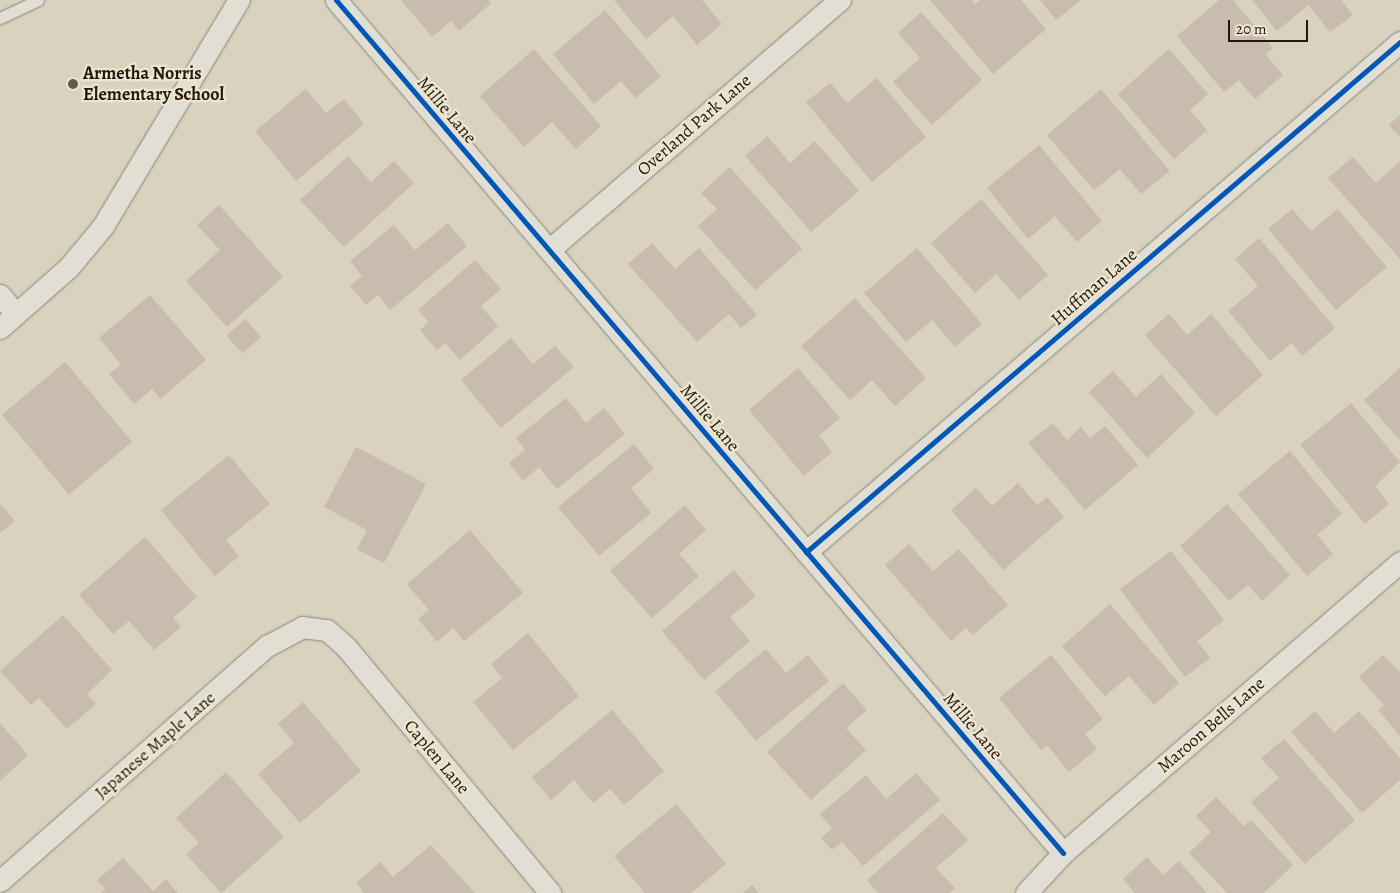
<!DOCTYPE html>
<style>
body{margin:0}
#map{position:relative;width:1400px;height:893px;overflow:hidden;background:#d8d2be;font-family:Alegreya,serif}
div>[style]{position:absolute}
.building>*{inset:0;background:#c9bbae;transform-origin:0 0}
.roads{filter:drop-shadow(0 0 1px #8b867a) drop-shadow(0 0 1px #8b867a)}
.lane>*{height:11px;margin:-5.5px;padding:0 5.5px;transform-origin:5.5px;border-radius:5.5px;background:#e1ded4}
.street>*{height:21px;margin:-10.5px;padding:0 10.5px;transform-origin:10.5px;border-radius:10.5px;background:#e1ded4}
.cycleway>*{height:5px;margin:-2.5px;padding:0 2.5px;transform-origin:2.5px;border-radius:2.5px;background:#0057b8}
.dots>*{width:14px;height:14px;translate:-50% -50%;box-sizing:border-box;border:2px solid #ede5ce;border-radius:50%}
span{translate:-50% -50%;white-space:nowrap;text-align:center;line-height:1.15;-webkit-text-stroke:4.5px #ede5ce;paint-order:stroke}
.poi-label{font-size:18px;color:#241812;font-weight:700}
.left{translate:0 -50%;text-align:left}
.street-label{font-size:18px;color:#241812}
.scale{position:absolute;left:1228px;top:20px;width:80px;height:22px;box-sizing:border-box;border:2px solid #241812;border-top:0;padding-left:6px;font-size:15px;line-height:18px;white-space:nowrap;color:#241812;-webkit-text-stroke:4px #ede5ce;paint-order:stroke}
</style>
<div id="map">
<div class="building">
<div style="clip-path:polygon(401px 0,488px 0,491px 3px,459px 31px,451px 21px,432px 37px)"></div>
<div style="clip-path:polygon(614px 0,702px 0,722px 24px,697px 45px,673px 16px,646px 39px)"></div>
<div style="clip-path:polygon(930px 0,972px 0,975px 4px,980px 0,1021px 0,1046px 29px,993px 74px)"></div>
<div style="clip-path:polygon(1040px 0,1081px 0,1056px 20px)"></div>
<div style="clip-path:polygon(1219px 0,1233px 0,1273px 48px,1265px 54px,1283px 75px,1255px 99px,1239px 80px,1224px 92px,1177px 36px)"></div>
<div style="clip-path:polygon(1252px 0,1341px 0,1353px 15px,1330px 32px,1308px 5px,1277px 31px)"></div>
<div style="clip-path:polygon(605px 10px,661px 76px,635px 98px,621px 81px,594px 104px,553px 54px)"></div>
<div style="clip-path:polygon(921px 12px,982px 80px,932px 125px,893px 82px,920px 58px,898px 33px)"></div>
<div style="clip-path:polygon(534px 49px,601px 126px,576px 149px,552px 122px,524px 147px,480px 96px)"></div>
<div style="clip-path:polygon(1169px 49px,1208px 94px,1190px 110px,1207px 130px,1174px 159px,1118px 94px)"></div>
<div style="clip-path:polygon(877px 78px,926px 137px,872px 182px,806px 102px,830px 83px,847px 103px)"></div>
<div style="clip-path:polygon(306px 89px,326px 113px,344px 99px,364px 124px,296px 181px,255px 131px)"></div>
<div style="clip-path:polygon(1101px 89px,1170px 171px,1141px 194px,1120px 169px,1094px 190px,1047px 135px)"></div>
<div style="clip-path:polygon(1400px 115px,1400px 137px,1389px 125px)"></div>
<div style="clip-path:polygon(767px 136px,790px 163px,815px 141px,859px 191px,811px 232px,745px 156px)"></div>
<div style="clip-path:polygon(1039px 145px,1102px 221px,1077px 242px,1055px 216px,1028px 239px,987px 188px)"></div>
<div style="clip-path:polygon(348px 156px,371px 182px,394px 161px,414px 183px,344px 247px,300px 200px)"></div>
<div style="clip-path:polygon(1353px 157px,1376px 183px,1400px 161px,1400px 259px,1328px 178px)"></div>
<div style="clip-path:polygon(730px 167px,802px 249px,755px 290px,698px 226px,717px 209px,701px 193px)"></div>
<div style="clip-path:polygon(981px 199px,1048px 275px,1019px 300px,996px 274px,975px 293px,931px 243px)"></div>
<div style="clip-path:polygon(219px 205px,283px 277px,227px 327px,186px 281px,220px 250px,197px 225px)"></div>
<div style="clip-path:polygon(1292px 209px,1311px 231px,1338px 209px,1387px 267px,1336px 310px,1268px 229px)"></div>
<div style="clip-path:polygon(448px 223px,467px 246px,390px 310px,378px 295px,366px 305px,350px 286px,362px 276px,350px 261px,394px 225px,415px 250px)"></div>
<div style="clip-path:polygon(1259px 238px,1335px 328px,1302px 356px,1292px 343px,1270px 361px,1228px 311px,1258px 286px,1235px 259px)"></div>
<div style="clip-path:polygon(652px 243px,675px 269px,699px 248px,757px 315px,741px 328px,729px 314px,697px 342px,628px 264px)"></div>
<div style="clip-path:polygon(917px 248px,982px 324px,955px 347px,932px 320px,906px 342px,864px 293px)"></div>
<div style="clip-path:polygon(475px 260px,501px 289px,481px 306px,498px 326px,460px 360px,445px 343px,437px 350px,420px 330px,429px 322px,418px 310px)"></div>
<div style="clip-path:polygon(150px 295px,206px 360px,160px 399px,152px 389px,134px 404px,109px 374px,121px 364px,99px 338px)"></div>
<div style="clip-path:polygon(855px 298px,926px 378px,895px 406px,872px 380px,850px 400px,801px 346px)"></div>
<div style="clip-path:polygon(1169px 314px,1187px 335px,1211px 314px,1263px 375px,1216px 416px,1145px 335px)"></div>
<div style="left:245px;top:319px;width:24px;height:25px;rotate:48deg"></div>
<div style="clip-path:polygon(511px 338px,533px 364px,555px 346px,574px 367px,501px 428px,461px 380px)"></div>
<div style="left:65px;top:362px;width:104px;height:82px;rotate:50deg"></div>
<div style="clip-path:polygon(798px 368px,840px 418px,819px 436px,832px 452px,804px 476px,749px 410px)"></div>
<div style="clip-path:polygon(1400px 368px,1400px 440px,1364px 400px)"></div>
<div style="clip-path:polygon(1113px 371px,1136px 397px,1161px 374px,1195px 413px,1147px 458px,1089px 392px)"></div>
<div style="clip-path:polygon(566px 398px,586px 423px,604px 408px,625px 434px,557px 489px,539px 467px,523px 481px,509px 463px,525px 450px,516px 438px)"></div>
<div style="clip-path:polygon(1351px 403px,1400px 462px,1375px 486px,1389px 504px,1365px 524px,1300px 445px)"></div>
<div style="clip-path:polygon(1053px 423px,1067px 440px,1081px 427px,1090px 438px,1105px 426px,1138px 465px,1085px 510px,1028px 443px)"></div>
<div style="clip-path:polygon(634px 444px,654px 469px,631px 488px,651px 513px,599px 556px,558px 507px)"></div>
<div style="clip-path:polygon(356px 447px,426px 484px,384px 563px,357px 549px,367px 530px,324px 507px)"></div>
<div style="clip-path:polygon(1290px 451px,1342px 514px,1317px 535px,1333px 554px,1307px 576px,1238px 494px)"></div>
<div style="clip-path:polygon(229px 455px,270px 504px,226px 540px,239px 556px,215px 576px,161px 510px)"></div>
<div style="clip-path:polygon(1018px 483px,1037px 505px,1047px 497px,1064px 517px,1003px 570px,951px 510px,976px 488px,992px 506px)"></div>
<div style="clip-path:polygon(0 504px,15px 521px,0 533px)"></div>
<div style="clip-path:polygon(1227px 504px,1290px 575px,1262px 601px,1248px 585px,1229px 601px,1180px 546px)"></div>
<div style="clip-path:polygon(685px 505px,706px 530px,679px 554px,699px 576px,652px 618px,610px 571px)"></div>
<div style="clip-path:polygon(470px 530px,523px 593px,464px 641px,453px 628px,437px 642px,418px 619px,429px 610px,407px 584px)"></div>
<div style="clip-path:polygon(145px 537px,197px 597px,173px 618px,181px 627px,154px 650px,129px 621px,113px 634px,79px 595px)"></div>
<div style="clip-path:polygon(909px 544px,933px 571px,959px 549px,1008px 605px,973px 635px,966px 628px,951px 641px,885px 565px)"></div>
<div style="clip-path:polygon(1171px 551px,1224px 620px,1197px 641px,1210px 658px,1185px 677px,1120px 589px)"></div>
<div style="clip-path:polygon(734px 570px,756px 596px,730px 617px,750px 641px,704px 680px,662px 631px)"></div>
<div style="clip-path:polygon(1110px 604px,1179px 683px,1154px 705px,1129px 676px,1105px 696px,1062px 646px)"></div>
<div style="clip-path:polygon(63px 615px,112px 670px,87px 694px,96px 704px,67px 729px,39px 698px,31px 705px,0 671px)"></div>
<div style="clip-path:polygon(528px 633px,579px 696px,513px 750px,473px 702px,502px 678px,491px 664px)"></div>
<div style="clip-path:polygon(766px 649px,786px 673px,808px 655px,829px 681px,756px 741px,715px 691px)"></div>
<div style="clip-path:polygon(1051px 655px,1103px 719px,1085px 734px,1097px 749px,1069px 772px,1047px 745px,1041px 750px,999px 698px)"></div>
<div style="clip-path:polygon(1383px 655px,1400px 672px,1400px 736px,1378px 710px,1384px 705px,1359px 677px)"></div>
<div style="clip-path:polygon(843px 683px,867px 710px,846px 728px,866px 750px,811px 800px,767px 752px)"></div>
<div style="clip-path:polygon(303px 702px,361px 771px,300px 823px,258px 774px,294px 743px,278px 724px)"></div>
<div style="clip-path:polygon(612px 710px,664px 771px,624px 805px,610px 789px,593px 803px,574px 780px,551px 800px,532px 777px)"></div>
<div style="clip-path:polygon(1315px 711px,1334px 733px,1359px 711px,1400px 758px,1400px 780px,1362px 813px,1291px 732px)"></div>
<div style="clip-path:polygon(0 723px,28px 755px,0 781px)"></div>
<div style="clip-path:polygon(1284px 739px,1355px 820px,1305px 864px,1251px 802px,1279px 778px,1261px 758px)"></div>
<div style="clip-path:polygon(226px 772px,284px 837px,221px 893px,186px 854px,199px 843px,176px 818px)"></div>
<div style="clip-path:polygon(916px 773px,940px 800px,863px 866px,842px 842px,832px 850px,821px 838px,832px 828px,820px 814px,866px 775px,886px 799px)"></div>
<div style="clip-path:polygon(1216px 797px,1244px 826px,1251px 820px,1293px 865px,1264px 893px,1227px 893px,1189px 853px,1211px 832px,1196px 816px)"></div>
<div style="clip-path:polygon(676px 804px,726px 864px,691px 893px,645px 893px,614px 856px)"></div>
<div style="clip-path:polygon(943px 813px,968px 840px,936px 868px,955px 888px,949px 893px,878px 893px,867px 880px)"></div>
<div style="clip-path:polygon(431px 845px,475px 893px,364px 893px,356px 883px,380px 862px,393px 877px)"></div>
<div style="clip-path:polygon(1147px 857px,1163px 875px,1179px 861px,1207px 893px,1135px 893px,1123px 879px)"></div>
<div style="clip-path:polygon(123px 858px,153px 891px,166px 879px,178px 893px,101px 893px,105px 889px,97px 880px)"></div>
<div style="clip-path:polygon(752px 885px,759px 893px,743px 893px)"></div>
</div>
<div class="roads">
<div class="lane">
<div style="left:0;top:18px;width:42px;rotate:-25.3deg"></div>
</div>
<div class="street">
<div style="left:336px;top:0;width:1121px;rotate:49.56deg"></div>
<div style="left:549px;top:250px;width:384px;rotate:-40.7deg"></div>
<div style="left:0;top:295px;width:25px;rotate:50deg"></div>
<div style="left:0;top:328px;width:92px;rotate:-41.5deg"></div>
<div style="left:69px;top:267px;width:53px;rotate:-50.3deg"></div>
<div style="left:103px;top:226px;width:264px;rotate:-59deg"></div>
<div style="left:806px;top:552px;width:783px;rotate:-40.65deg"></div>
<div style="left:0;top:881px;width:356px;rotate:-41.4deg"></div>
<div style="left:267px;top:646px;width:40px;rotate:-28deg"></div>
<div style="left:302px;top:627px;width:25px;rotate:7deg"></div>
<div style="left:327px;top:630px;width:25px;rotate:42deg"></div>
<div style="left:346px;top:647px;width:320px;rotate:50.3deg"></div>
<div style="left:1026px;top:893px;width:54px;rotate:-47.2deg"></div>
<div style="left:1063px;top:853px;width:445px;rotate:-40.8deg"></div>
</div>
</div>
<div class="cycleway">
<div style="left:336px;top:0;width:1121px;rotate:49.56deg"></div>
<div style="left:806px;top:552px;width:783px;rotate:-40.65deg"></div>
</div>
<div class="dots">
<div style="left:73px;top:84px;background:#63594e"></div>
</div>
<div class="poi-label">
<span class="left" style="left:83px;top:84px">Armetha Norris<br>Elementary School</span>
</div>
<div class="street-label">
<span style="left:447px;top:110px;rotate:50deg">Millie Lane</span>
<span style="left:694px;top:125px;rotate:-41deg">Overland Park Lane</span>
<span style="left:1094px;top:287px;rotate:-41deg">Huffman Lane</span>
<span style="left:710px;top:418px;rotate:50deg">Millie Lane</span>
<span style="left:1211px;top:725px;rotate:-41deg">Maroon Bells Lane</span>
<span style="left:973px;top:726px;rotate:50deg">Millie Lane</span>
<span style="left:155px;top:745px;rotate:-41deg">Japanese Maple Lane</span>
<span style="left:437px;top:757px;rotate:50deg">Caplen Lane</span>
</div>
<div class="scale">20 m</div>
</div>
